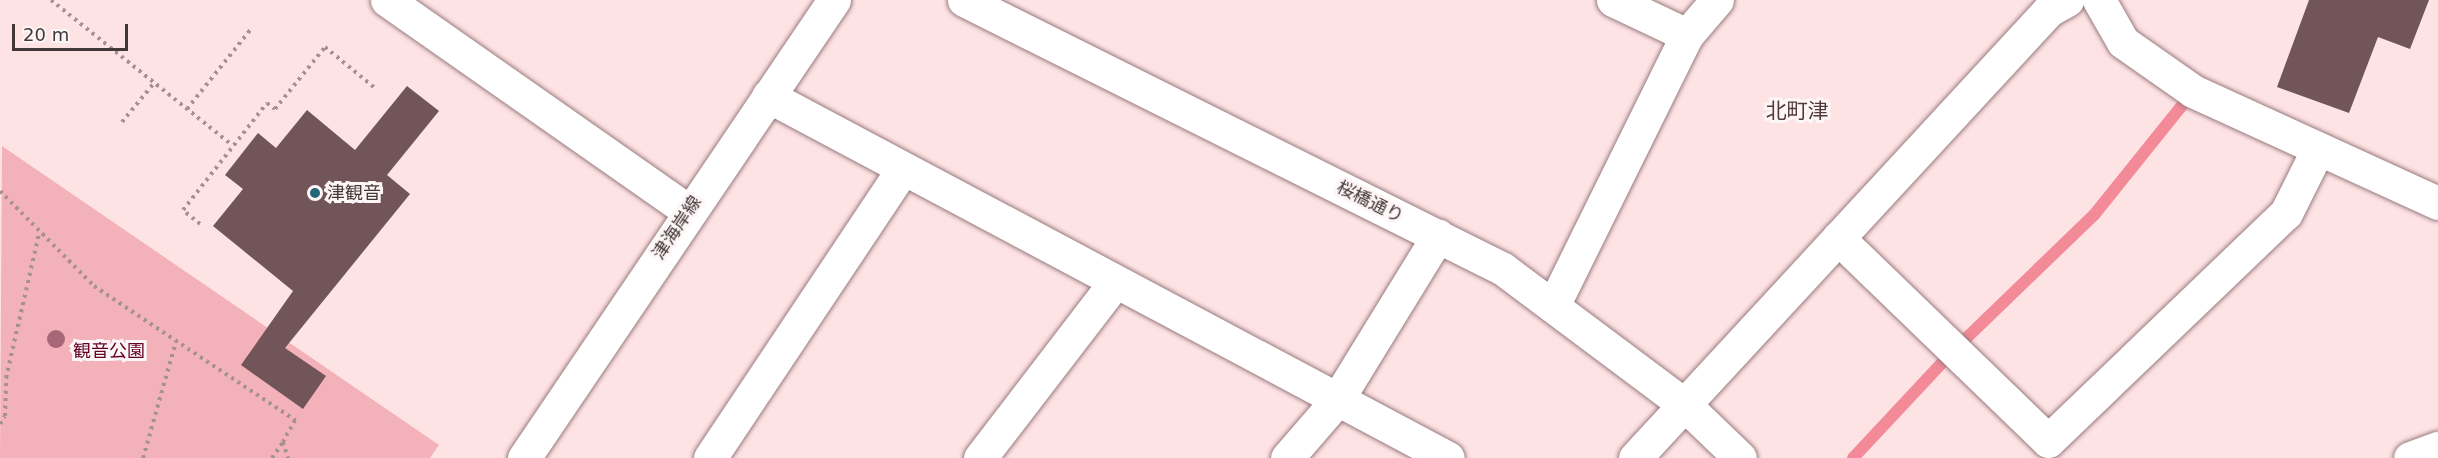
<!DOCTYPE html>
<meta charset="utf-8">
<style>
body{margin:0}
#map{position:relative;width:2438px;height:458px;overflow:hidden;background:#fee3e5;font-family:"DejaVu Sans","Noto Sans JP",sans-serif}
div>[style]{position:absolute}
.green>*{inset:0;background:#f3b2b9}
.stream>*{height:12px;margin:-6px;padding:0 6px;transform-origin:6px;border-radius:6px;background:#f28a98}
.building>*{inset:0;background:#715558}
.path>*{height:4px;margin-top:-2px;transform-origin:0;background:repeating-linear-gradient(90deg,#a59192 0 3px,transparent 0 7.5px)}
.roads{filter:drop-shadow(0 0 2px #997b7e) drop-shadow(0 0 2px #997b7e)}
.minor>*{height:33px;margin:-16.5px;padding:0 16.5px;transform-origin:16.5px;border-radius:16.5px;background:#fff}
.major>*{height:33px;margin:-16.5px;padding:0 16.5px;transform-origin:16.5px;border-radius:16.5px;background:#fff}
.trees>*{width:18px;height:18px;margin:-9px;border-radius:50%;background:#a86779}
.dots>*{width:16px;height:16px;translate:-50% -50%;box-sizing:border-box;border:3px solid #fdf6f7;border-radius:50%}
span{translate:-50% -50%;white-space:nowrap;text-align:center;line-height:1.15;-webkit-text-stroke:6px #fdf6f7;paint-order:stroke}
.poi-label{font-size:18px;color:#443738}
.left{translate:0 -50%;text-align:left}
.street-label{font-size:18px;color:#443738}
.park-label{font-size:18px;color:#620121}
.quarter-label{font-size:21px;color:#543a3c}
.scale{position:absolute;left:12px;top:24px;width:116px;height:27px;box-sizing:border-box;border:3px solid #443738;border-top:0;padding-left:8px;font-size:18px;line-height:21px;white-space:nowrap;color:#443738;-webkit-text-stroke:4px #fdf6f7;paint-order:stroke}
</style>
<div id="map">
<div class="green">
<div style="clip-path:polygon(2px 146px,439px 445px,430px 458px,0 458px)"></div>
</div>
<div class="stream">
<div style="left:1853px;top:458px;width:146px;rotate:-46.9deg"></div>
<div style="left:1953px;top:351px;width:196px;rotate:-44deg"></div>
<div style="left:2094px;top:215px;width:158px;rotate:-51.2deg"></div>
</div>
<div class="building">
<div style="clip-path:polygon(2309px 0,2429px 0,2410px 49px,2378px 37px,2349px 113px,2277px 87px)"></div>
<div style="clip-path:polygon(407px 86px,439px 111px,387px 175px,410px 194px,285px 348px,326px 376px,303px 409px,241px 365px,293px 291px,213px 226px,243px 189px,225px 175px,258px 133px,276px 148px,307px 110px,355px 150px)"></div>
</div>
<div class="path">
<div style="left:51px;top:0;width:232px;rotate:38.7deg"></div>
<div style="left:187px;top:109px;width:104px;rotate:-51.3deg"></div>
<div style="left:122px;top:122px;width:50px;rotate:-50.6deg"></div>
<div style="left:0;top:191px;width:134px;rotate:45.3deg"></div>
<div style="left:94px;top:286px;width:242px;rotate:33.7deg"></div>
<div style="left:295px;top:420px;width:25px;rotate:119deg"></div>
<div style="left:283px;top:442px;width:17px;rotate:73deg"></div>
<div style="left:200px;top:224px;width:22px;rotate:-141deg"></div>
<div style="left:183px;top:210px;width:136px;rotate:-51.9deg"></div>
<div style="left:267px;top:103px;width:10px;rotate:37deg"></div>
<div style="left:275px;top:109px;width:80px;rotate:-51.1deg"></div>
<div style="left:325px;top:47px;width:65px;rotate:39.4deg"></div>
<div style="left:0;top:424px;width:9px;rotate:-58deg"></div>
<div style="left:5px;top:416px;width:38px;rotate:-88deg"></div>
<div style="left:6px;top:378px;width:148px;rotate:-77.1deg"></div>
<div style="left:143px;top:458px;width:122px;rotate:-74.2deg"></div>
<div style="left:272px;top:458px;width:19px;rotate:-55deg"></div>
</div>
<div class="roads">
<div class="minor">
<div style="left:387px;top:0;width:368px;rotate:35deg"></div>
<div style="left:964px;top:0;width:602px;rotate:26.52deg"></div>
<div style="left:1503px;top:269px;width:227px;rotate:36.8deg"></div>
<div style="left:1685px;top:405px;width:76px;rotate:43.9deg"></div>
<div style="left:1613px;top:0;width:82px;rotate:25.3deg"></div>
<div style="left:2099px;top:0;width:48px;rotate:60.3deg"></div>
<div style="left:2123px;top:42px;width:85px;rotate:35deg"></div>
<div style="left:2193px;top:91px;width:269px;rotate:24.6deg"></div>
<div style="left:768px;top:96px;width:770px;rotate:28.03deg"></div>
<div style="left:1838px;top:238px;width:292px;rotate:44deg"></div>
<div style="left:2048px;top:441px;width:330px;rotate:-43.8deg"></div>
<div style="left:2286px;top:213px;width:72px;rotate:-63.4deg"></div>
<div style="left:1553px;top:306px;width:302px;rotate:-63.7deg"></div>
<div style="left:1687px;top:35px;width:46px;rotate:-49.4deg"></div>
<div style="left:710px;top:458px;width:346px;rotate:-56.3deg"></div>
<div style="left:980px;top:458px;width:222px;rotate:-52.5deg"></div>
<div style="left:1287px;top:458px;width:77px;rotate:-49.2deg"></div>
<div style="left:1337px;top:400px;width:193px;rotate:-58.4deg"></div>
<div style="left:1635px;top:458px;width:610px;rotate:-47.26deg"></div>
<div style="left:2049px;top:10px;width:21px;rotate:-29deg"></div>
<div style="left:2410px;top:458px;width:30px;rotate:-20deg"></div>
</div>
<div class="major">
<div style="left:524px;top:458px;width:553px;rotate:-55.91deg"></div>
</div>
</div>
<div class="trees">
<div style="left:56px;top:339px"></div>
</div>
<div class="dots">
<div style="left:315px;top:193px;background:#236579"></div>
</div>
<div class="poi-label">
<span class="left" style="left:327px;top:193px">津観音</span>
</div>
<div class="street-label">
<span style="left:1370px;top:202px;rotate:26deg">桜橋通り</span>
<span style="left:677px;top:228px;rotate:-56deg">津海岸線</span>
</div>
<div class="park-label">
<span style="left:109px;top:351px">観音公園</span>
</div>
<div class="quarter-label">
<span style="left:1797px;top:111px">北町津</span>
</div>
<div class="scale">20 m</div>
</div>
